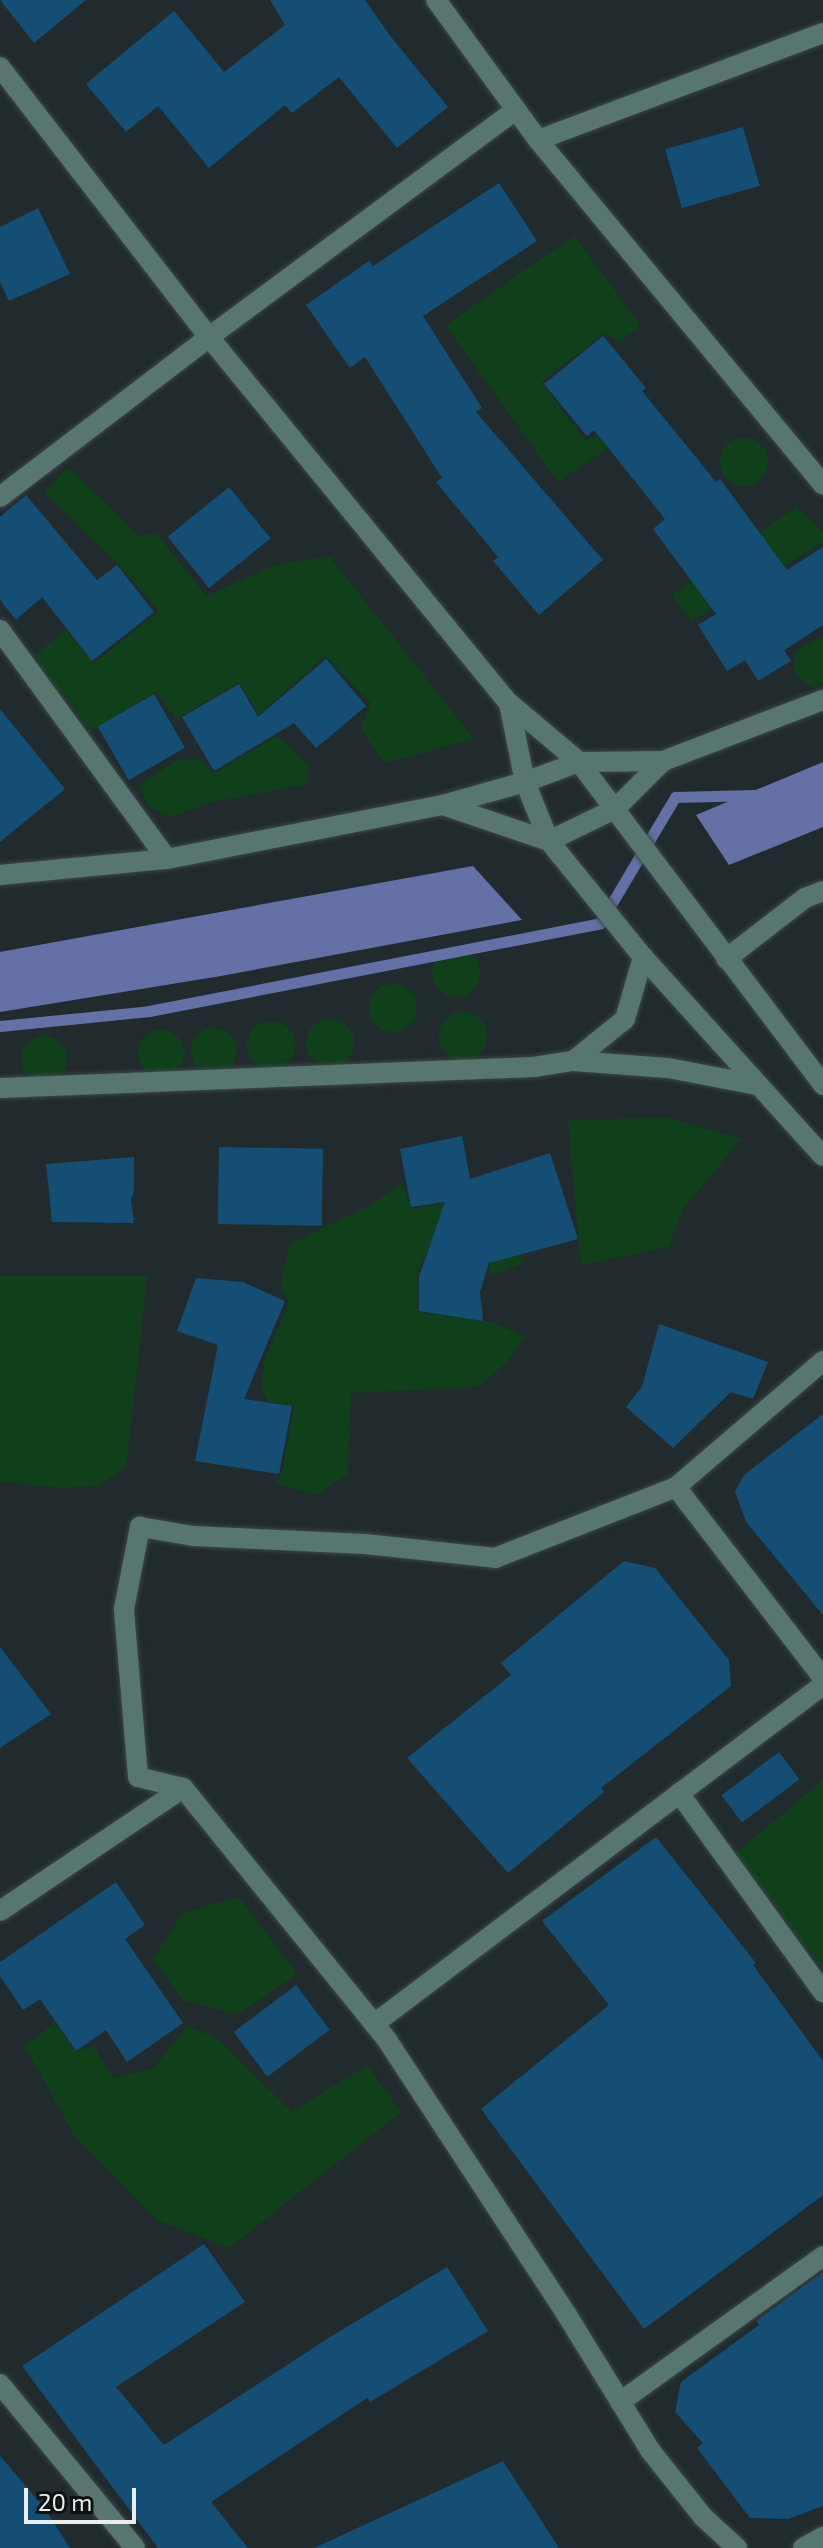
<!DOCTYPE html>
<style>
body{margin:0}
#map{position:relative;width:823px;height:2548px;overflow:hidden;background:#212b2d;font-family:"Exo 2",sans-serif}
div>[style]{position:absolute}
.green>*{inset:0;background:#0f401a}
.round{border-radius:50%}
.water>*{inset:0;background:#6470a6}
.stream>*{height:11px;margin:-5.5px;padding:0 5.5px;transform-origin:5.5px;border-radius:5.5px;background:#6470a6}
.building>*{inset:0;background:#144e74;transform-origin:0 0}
.roads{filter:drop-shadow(0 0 2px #3d4648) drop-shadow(0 0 2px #3d4648)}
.minor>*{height:20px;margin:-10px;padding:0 10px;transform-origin:10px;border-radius:10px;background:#56766f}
span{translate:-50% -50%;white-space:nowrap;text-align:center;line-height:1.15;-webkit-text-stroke:8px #0e1213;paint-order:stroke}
.scale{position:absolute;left:24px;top:2488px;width:112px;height:36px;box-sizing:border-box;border:4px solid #e8eef0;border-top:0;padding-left:10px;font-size:24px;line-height:28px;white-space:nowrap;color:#e8eef0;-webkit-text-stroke:6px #0e1213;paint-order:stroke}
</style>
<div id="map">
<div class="green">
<div style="clip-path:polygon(574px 236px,640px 325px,620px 343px,606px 332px,541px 382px,585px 440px,599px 434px,612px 445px,558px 482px,446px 325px)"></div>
<div class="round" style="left:720px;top:438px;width:48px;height:48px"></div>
<div style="clip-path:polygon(68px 467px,139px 536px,156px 533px,206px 596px,275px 565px,329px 556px,474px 739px,384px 763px,360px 727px,371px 703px,325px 656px,259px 715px,239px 682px,176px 719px,156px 692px,90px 731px,62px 691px,59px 694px,35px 655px,66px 630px,93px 662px,87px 669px,159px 611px,116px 562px,45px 493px)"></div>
<div style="clip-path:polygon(796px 507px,823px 531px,823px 542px,692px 621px,672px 595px)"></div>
<div style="clip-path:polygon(823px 636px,823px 683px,813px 689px,794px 672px,796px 651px)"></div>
<div style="clip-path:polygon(277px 736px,308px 765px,308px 784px,213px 802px,170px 817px,149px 807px,139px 785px,176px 761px,200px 759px,214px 773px)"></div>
<div class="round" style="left:432px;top:949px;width:48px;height:48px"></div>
<div class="round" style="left:369px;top:984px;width:48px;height:48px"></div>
<div class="round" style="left:439px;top:1012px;width:48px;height:48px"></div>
<div class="round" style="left:306px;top:1019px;width:48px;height:48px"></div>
<div class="round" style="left:247px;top:1021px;width:48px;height:48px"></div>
<div class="round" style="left:191px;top:1028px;width:46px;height:46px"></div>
<div class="round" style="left:138px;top:1030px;width:46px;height:46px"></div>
<div class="round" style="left:21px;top:1036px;width:46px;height:46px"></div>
<div style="clip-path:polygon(665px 1117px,741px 1139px,682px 1210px,669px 1247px,581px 1265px,568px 1121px)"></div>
<div style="clip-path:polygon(401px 1183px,412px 1209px,491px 1195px,525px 1262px,493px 1275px,489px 1271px,496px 1246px,435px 1232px,417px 1275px,418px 1312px,494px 1323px,525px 1337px,507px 1362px,478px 1387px,351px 1393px,347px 1475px,315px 1495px,276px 1483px,282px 1473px,294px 1406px,269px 1402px,262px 1390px,264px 1361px,289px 1303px,280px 1287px,290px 1244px,373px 1204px)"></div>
<div style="clip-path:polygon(0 1276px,147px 1276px,126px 1468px,96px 1486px,59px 1488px,0 1481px)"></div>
<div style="clip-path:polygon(823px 1780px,823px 1969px,736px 1853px)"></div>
<div style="clip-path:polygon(239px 1897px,297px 1974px,237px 2014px,183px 2000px,153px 1959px,183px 1913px)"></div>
<div style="clip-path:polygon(55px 2023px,76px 2052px,93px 2045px,113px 2078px,154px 2068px,187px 2026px,217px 2038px,292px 2112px,367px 2065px,401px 2112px,229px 2248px,157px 2220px,74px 2135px,25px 2046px)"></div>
</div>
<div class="water">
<div style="clip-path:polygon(823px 762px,823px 827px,729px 865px,696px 815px)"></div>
<div style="clip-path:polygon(473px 866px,522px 920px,221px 976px,0 1012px,0 952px)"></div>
</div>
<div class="stream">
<div style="left:0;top:1026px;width:150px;rotate:-5.7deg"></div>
<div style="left:149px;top:1011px;width:460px;rotate:-11deg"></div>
<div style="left:600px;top:923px;width:147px;rotate:-59.2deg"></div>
<div style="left:675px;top:797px;width:79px;rotate:-1.5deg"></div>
</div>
<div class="building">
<div style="clip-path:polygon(0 0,86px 0,34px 43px)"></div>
<div style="clip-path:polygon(270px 0,365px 0,391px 37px,448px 107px,397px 148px,339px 77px,292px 113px,285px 105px,209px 168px,158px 106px,126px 132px,86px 84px,174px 11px,224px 72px,285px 25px)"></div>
<div style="left:743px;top:127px;width:61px;height:81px;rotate:74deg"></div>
<div style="clip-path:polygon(499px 183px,537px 241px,423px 316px,482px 408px,476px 412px,603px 560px,539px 615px,493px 561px,498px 557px,436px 482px,442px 478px,365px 357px,350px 368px,306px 305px,369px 261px,373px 266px)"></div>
<div style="clip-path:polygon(38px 208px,70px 274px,9px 301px,0 282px,0 227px)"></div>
<div style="clip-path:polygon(603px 336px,646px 388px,642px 391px,716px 482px,720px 479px,787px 570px,823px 547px,823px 625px,784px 650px,791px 661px,758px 681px,745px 660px,727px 671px,698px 625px,716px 614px,653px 529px,665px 519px,594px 430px,587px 436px,544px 384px)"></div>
<div style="left:229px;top:487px;width:66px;height:79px;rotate:51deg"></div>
<div style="clip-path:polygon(26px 495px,97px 580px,117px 565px,154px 612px,92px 661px,42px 597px,16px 620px,0 600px,0 517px)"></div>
<div style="clip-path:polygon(326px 659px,366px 706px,316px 748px,294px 723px,214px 771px,182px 717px,239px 684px,258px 717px)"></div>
<div style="left:154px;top:694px;width:62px;height:65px;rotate:60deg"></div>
<div style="clip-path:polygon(0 709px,65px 789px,0 842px)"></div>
<div style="clip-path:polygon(462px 1136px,470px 1179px,550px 1153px,578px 1239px,489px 1263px,480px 1292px,483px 1321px,419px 1311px,419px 1277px,445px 1202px,411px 1207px,400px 1149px)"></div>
<div style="left:219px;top:1147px;width:104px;height:77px;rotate:1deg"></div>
<div style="clip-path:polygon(134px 1157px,134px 1191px,131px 1200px,134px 1223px,52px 1222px,46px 1164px)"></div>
<div style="clip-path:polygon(196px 1278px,243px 1282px,285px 1301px,244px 1399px,292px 1406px,279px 1474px,195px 1461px,218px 1345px,177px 1331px)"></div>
<div style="clip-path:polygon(659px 1324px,768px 1362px,753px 1399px,731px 1392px,673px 1448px,626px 1407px,642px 1387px)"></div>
<div style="clip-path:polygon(823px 1414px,823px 1615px,746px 1522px,735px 1492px,744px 1475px)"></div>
<div style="clip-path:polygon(624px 1561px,655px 1568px,729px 1660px,731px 1686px,601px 1788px,604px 1792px,508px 1873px,407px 1758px,511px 1675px,501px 1663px)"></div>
<div style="clip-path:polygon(0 1647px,51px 1714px,0 1748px)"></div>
<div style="left:779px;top:1752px;width:34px;height:72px;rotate:53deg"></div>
<div style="clip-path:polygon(656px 1837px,756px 1963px,753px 1965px,823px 2061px,823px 2195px,644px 2329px,481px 2109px,609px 2005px,542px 1921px)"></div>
<div style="clip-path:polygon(116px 1882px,145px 1925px,125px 1939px,183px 2023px,127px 2062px,106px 2030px,76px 2051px,40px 1999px,23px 2010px,0 1976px,0 1962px)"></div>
<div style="left:296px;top:1985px;width:56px;height:78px;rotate:53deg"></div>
<div style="clip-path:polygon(204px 2244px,245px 2302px,116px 2387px,164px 2445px,330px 2337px,447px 2267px,488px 2331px,370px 2402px,367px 2398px,211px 2502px,248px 2548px,158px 2548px,22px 2366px)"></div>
<div style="clip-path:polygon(823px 2272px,823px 2506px,788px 2519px,750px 2518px,697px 2448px,703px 2443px,675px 2412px,681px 2382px,759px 2325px,756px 2321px)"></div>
<div style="clip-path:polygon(0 2456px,43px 2506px,70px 2548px,0 2548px)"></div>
<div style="clip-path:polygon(503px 2461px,559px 2548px,314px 2548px)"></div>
</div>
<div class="roads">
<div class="minor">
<div style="left:436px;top:0;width:173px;rotate:53.9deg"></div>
<div style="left:538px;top:140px;width:447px;rotate:50.4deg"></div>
<div style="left:0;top:67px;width:341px;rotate:52.3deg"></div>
<div style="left:209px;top:337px;width:473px;rotate:50.7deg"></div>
<div style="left:509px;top:703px;width:92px;rotate:40.1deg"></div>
<div style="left:579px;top:762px;width:405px;rotate:52.9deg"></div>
<div style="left:538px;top:140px;width:304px;rotate:-20.6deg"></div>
<div style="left:0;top:497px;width:263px;rotate:-37.4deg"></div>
<div style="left:209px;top:337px;width:382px;rotate:-36.5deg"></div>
<div style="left:0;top:630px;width:283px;rotate:53.9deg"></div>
<div style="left:509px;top:703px;width:81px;rotate:78.6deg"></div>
<div style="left:525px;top:782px;width:64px;rotate:67.9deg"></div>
<div style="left:549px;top:841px;width:149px;rotate:51deg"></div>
<div style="left:643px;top:957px;width:268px;rotate:47.9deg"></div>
<div style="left:443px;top:805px;width:112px;rotate:18.8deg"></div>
<div style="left:549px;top:841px;width:73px;rotate:-25.9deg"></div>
<div style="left:615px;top:809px;width:68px;rotate:-45deg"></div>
<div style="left:0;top:875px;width:168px;rotate:-5.5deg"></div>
<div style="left:167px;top:859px;width:281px;rotate:-11.1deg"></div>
<div style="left:443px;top:805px;width:85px;rotate:-15.7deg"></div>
<div style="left:525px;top:782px;width:58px;rotate:-20.3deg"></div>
<div style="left:579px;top:762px;width:84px;rotate:-0.7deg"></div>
<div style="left:663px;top:761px;width:171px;rotate:-20.9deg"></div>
<div style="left:726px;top:959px;width:100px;rotate:-37.7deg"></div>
<div style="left:805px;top:898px;width:19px;rotate:-21deg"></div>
<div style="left:573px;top:1061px;width:67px;rotate:-38.9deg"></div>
<div style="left:625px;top:1019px;width:65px;rotate:-73.8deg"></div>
<div style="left:0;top:1088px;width:534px;rotate:-2.25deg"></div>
<div style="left:534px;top:1067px;width:39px;rotate:-9deg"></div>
<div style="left:573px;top:1061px;width:95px;rotate:4.2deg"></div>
<div style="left:668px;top:1068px;width:92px;rotate:10.7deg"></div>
<div style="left:676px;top:1487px;width:241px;rotate:52.4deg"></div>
<div style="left:679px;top:1793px;width:246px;rotate:54.1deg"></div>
<div style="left:0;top:1911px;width:220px;rotate:-33.9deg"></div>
<div style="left:374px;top:2024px;width:563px;rotate:-37.05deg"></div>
<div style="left:0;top:2384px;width:212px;rotate:50.5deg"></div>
<div style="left:620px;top:2402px;width:250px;rotate:-35.7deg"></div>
<div style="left:737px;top:2548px;width:45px;rotate:-137.7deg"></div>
<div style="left:704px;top:2518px;width:87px;rotate:-128.5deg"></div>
<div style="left:650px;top:2450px;width:158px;rotate:-121.6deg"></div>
<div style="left:567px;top:2315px;width:327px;rotate:-123.2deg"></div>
<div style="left:388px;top:2041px;width:326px;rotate:-129deg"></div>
<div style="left:183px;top:1788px;width:46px;rotate:-166.3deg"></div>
<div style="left:138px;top:1777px;width:169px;rotate:-94.8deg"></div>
<div style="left:124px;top:1609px;width:84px;rotate:-79deg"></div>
<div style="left:140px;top:1527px;width:54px;rotate:9.6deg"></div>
<div style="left:193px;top:1536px;width:172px;rotate:2.7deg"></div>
<div style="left:365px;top:1544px;width:131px;rotate:6.1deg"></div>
<div style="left:495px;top:1558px;width:194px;rotate:-21.4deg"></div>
<div style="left:676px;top:1487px;width:194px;rotate:-40.6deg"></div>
<div style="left:803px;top:2548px;width:23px;rotate:-29deg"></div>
</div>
</div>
<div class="scale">20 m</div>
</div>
